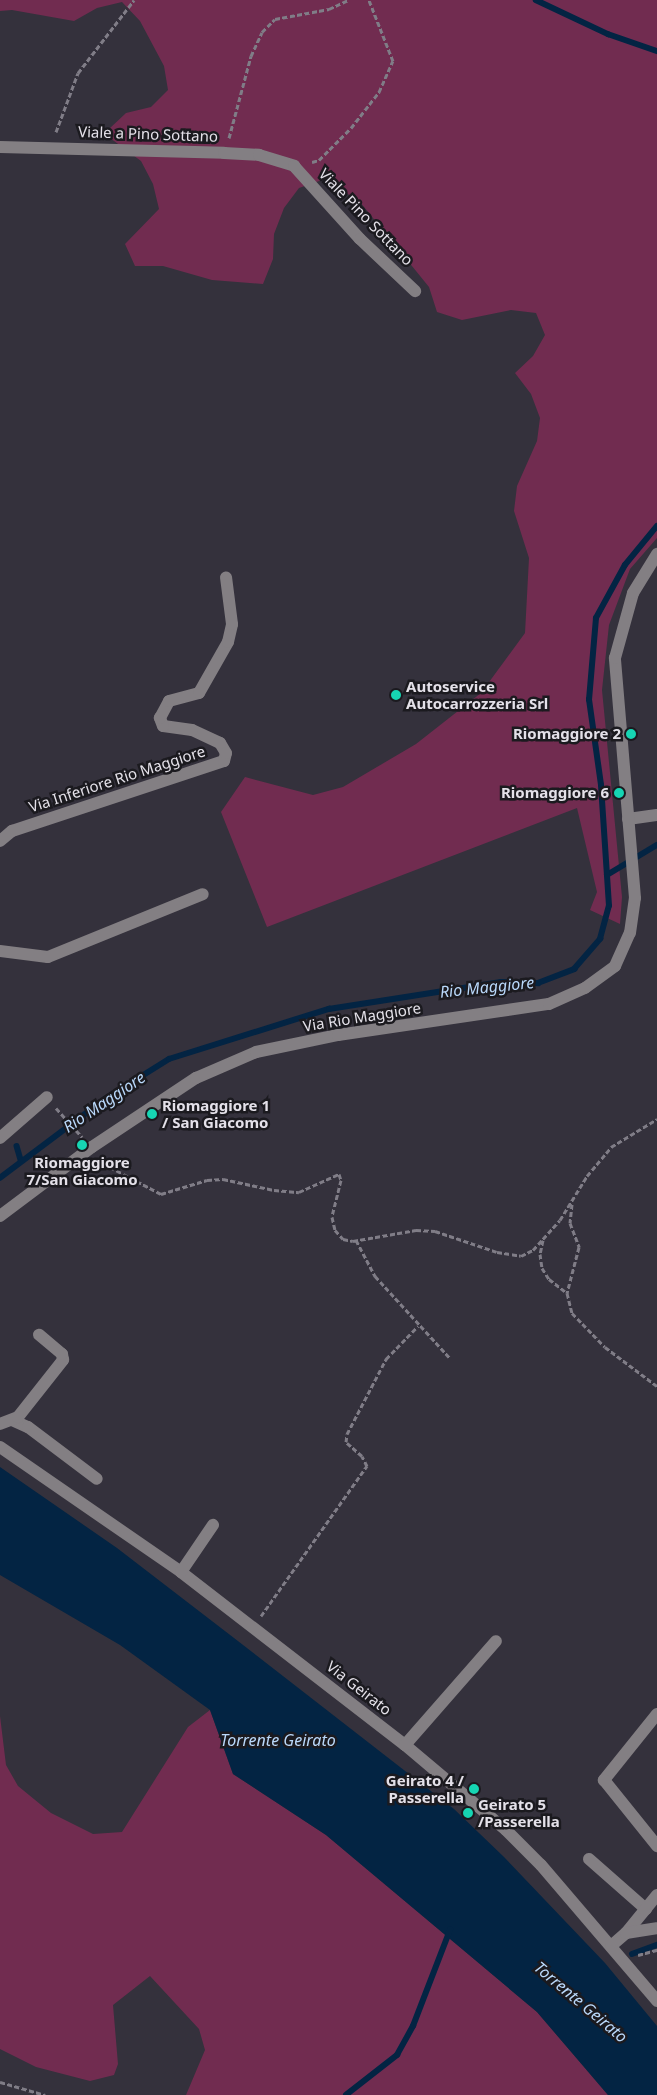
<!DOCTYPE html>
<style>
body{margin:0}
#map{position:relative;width:657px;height:2095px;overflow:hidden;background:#34313c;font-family:"Noto Sans",sans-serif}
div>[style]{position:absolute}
.green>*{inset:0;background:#712c50}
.water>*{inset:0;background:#032443}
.stream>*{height:5.5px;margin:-2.75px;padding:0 2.75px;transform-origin:2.75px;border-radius:2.75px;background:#032443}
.path>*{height:3px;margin-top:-1.5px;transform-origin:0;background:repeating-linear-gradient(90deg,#807d87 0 5px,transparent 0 7.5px)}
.minor>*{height:12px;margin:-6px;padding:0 6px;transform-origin:6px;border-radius:6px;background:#837f83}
.dots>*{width:14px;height:14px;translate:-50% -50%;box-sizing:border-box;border:2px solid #1b1a1f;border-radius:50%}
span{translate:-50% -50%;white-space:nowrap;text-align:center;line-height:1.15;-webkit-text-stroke:5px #1b1a1f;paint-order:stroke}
.street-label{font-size:15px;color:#e4e1e9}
.poi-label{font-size:15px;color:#e4e1e9;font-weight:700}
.left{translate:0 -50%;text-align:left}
.right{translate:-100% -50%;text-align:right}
.water-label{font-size:16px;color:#bad9fb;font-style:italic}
</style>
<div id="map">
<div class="green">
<div style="clip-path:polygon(0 0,657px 0,657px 538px,630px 569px,609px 625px,602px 690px,622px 897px,620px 924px,590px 910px,597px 892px,577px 808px,267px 927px,221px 812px,245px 777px,313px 795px,343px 787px,416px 744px,481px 693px,525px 633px,529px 558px,514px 511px,517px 486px,537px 441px,540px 418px,531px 394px,515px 373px,533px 356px,545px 335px,536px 313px,511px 310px,462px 320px,437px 312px,429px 287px,360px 202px,325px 179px,299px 188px,284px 208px,274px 234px,273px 259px,263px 284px,212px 280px,163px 266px,135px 266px,125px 244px,159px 209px,153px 184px,141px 161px,110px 138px,109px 129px,126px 113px,151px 107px,168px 90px,164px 66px,140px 21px,122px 2px,97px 8px,74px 21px,12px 10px,0 11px)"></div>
<div style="clip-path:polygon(210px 1710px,233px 1774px,326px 1835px,537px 2012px,608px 2095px,186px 2095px,205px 2050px,199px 2029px,150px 1976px,113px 2005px,118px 2064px,114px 2075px,90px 2081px,36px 2067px,0 2049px,0 1716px,6px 1765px,18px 1786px,51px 1813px,93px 1834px,122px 1832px,188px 1727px)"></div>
</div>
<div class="water">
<div style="clip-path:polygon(0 1467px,117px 1548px,234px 1638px,454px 1809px,504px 1857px,605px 1963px,657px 2026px,657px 2095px,608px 2095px,537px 2012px,326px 1835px,233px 1774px,210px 1710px,120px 1645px,0 1575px)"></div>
</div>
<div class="stream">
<div style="left:536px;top:0;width:80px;rotate:25.3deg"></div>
<div style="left:608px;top:34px;width:52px;rotate:19.1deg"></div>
<div style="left:607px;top:875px;width:58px;rotate:-31deg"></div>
<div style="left:17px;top:1146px;width:15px;rotate:74deg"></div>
<div style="left:0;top:1178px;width:131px;rotate:-37deg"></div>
<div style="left:105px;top:1099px;width:75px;rotate:-32deg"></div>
<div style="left:169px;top:1059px;width:168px;rotate:-17.4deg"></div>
<div style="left:329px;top:1009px;width:174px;rotate:-8.9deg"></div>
<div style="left:501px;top:982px;width:37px;rotate:2deg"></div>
<div style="left:538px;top:983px;width:39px;rotate:-21deg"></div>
<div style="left:574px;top:969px;width:40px;rotate:-49deg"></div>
<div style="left:600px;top:939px;width:34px;rotate:-75deg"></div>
<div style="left:609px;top:906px;width:121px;rotate:-93.8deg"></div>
<div style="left:601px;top:785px;width:86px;rotate:-98deg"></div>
<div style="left:589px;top:700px;width:82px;rotate:-85.1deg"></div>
<div style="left:596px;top:618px;width:60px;rotate:-61.3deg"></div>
<div style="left:625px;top:565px;width:50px;rotate:-50.6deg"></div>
<div style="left:632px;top:1954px;width:27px;rotate:-20deg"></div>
<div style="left:346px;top:2095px;width:65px;rotate:-38.1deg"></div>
<div style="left:397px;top:2055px;width:33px;rotate:-61deg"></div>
<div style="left:413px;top:2026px;width:103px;rotate:-68.9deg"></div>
</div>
<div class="path">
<div style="left:56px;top:132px;width:63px;rotate:-69.6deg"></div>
<div style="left:78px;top:73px;width:92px;rotate:-52.5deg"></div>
<div style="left:229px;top:138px;width:85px;rotate:-75deg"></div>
<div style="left:251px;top:56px;width:26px;rotate:-65deg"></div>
<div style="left:262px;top:32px;width:18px;rotate:-45deg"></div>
<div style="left:275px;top:19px;width:55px;rotate:-10.5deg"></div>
<div style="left:329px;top:9px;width:21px;rotate:-25deg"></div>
<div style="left:312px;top:162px;width:7px;rotate:-16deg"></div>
<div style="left:319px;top:160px;width:45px;rotate:-45deg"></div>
<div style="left:351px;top:128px;width:46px;rotate:-52.1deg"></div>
<div style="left:379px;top:92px;width:34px;rotate:-66deg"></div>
<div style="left:393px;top:61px;width:66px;rotate:-111.5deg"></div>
<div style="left:56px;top:1108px;width:39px;rotate:48deg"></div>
<div style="left:102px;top:1157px;width:13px;rotate:51deg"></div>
<div style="left:110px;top:1167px;width:58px;rotate:27.9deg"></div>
<div style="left:161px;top:1194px;width:48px;rotate:-16.9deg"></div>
<div style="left:207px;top:1180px;width:16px;rotate:-4deg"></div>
<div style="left:223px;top:1179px;width:52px;rotate:12.2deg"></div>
<div style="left:274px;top:1190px;width:25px;rotate:5deg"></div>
<div style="left:299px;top:1192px;width:44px;rotate:-24.2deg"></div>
<div style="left:339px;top:1174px;width:6px;rotate:72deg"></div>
<div style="left:341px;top:1180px;width:38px;rotate:104deg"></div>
<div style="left:332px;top:1217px;width:13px;rotate:77deg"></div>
<div style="left:335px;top:1230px;width:12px;rotate:48deg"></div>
<div style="left:343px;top:1239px;width:10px;rotate:11deg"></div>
<div style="left:353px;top:1241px;width:64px;rotate:-9.9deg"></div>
<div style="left:416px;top:1230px;width:19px;rotate:3deg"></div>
<div style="left:435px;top:1231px;width:65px;rotate:18.7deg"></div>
<div style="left:497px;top:1252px;width:24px;rotate:9deg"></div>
<div style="left:521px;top:1256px;width:13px;rotate:-27deg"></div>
<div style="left:533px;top:1250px;width:40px;rotate:-48deg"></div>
<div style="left:560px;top:1220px;width:52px;rotate:-58.5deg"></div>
<div style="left:587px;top:1176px;width:38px;rotate:-50deg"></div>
<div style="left:611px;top:1147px;width:54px;rotate:-31.3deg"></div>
<div style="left:572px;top:1204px;width:19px;rotate:96deg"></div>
<div style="left:570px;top:1223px;width:26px;rotate:69deg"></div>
<div style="left:579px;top:1247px;width:48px;rotate:104.6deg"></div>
<div style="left:567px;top:1293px;width:21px;rotate:76deg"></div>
<div style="left:572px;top:1313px;width:47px;rotate:45.9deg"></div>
<div style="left:605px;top:1347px;width:65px;rotate:36.9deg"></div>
<div style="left:356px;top:1240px;width:41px;rotate:62.2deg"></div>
<div style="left:375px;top:1276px;width:110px;rotate:47.6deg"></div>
<div style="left:543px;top:1240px;width:14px;rotate:102deg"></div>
<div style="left:540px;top:1254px;width:14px;rotate:82deg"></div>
<div style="left:542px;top:1268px;width:13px;rotate:58deg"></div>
<div style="left:549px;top:1279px;width:23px;rotate:38deg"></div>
<div style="left:261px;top:1616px;width:184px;rotate:-54.8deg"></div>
<div style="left:367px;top:1466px;width:11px;rotate:-117deg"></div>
<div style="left:362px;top:1456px;width:21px;rotate:-139deg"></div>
<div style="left:346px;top:1442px;width:8px;rotate:-83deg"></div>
<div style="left:347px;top:1434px;width:85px;rotate:-62.5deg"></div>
<div style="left:386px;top:1359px;width:46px;rotate:-45.9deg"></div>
<div style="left:638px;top:1955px;width:20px;rotate:-15deg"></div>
<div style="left:0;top:2082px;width:47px;rotate:16.1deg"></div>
</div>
<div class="minor">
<div style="left:0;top:147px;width:224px;rotate:1.5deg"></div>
<div style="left:224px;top:153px;width:35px;rotate:3deg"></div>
<div style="left:259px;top:155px;width:37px;rotate:17deg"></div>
<div style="left:294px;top:166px;width:98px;rotate:47.9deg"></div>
<div style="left:360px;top:239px;width:76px;rotate:43.4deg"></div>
<div style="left:628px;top:819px;width:29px;rotate:-8deg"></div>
<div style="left:0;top:841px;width:16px;rotate:-40deg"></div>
<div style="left:12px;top:831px;width:223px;rotate:-18.3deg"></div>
<div style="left:224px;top:761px;width:8px;rotate:-76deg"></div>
<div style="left:226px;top:753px;width:12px;rotate:-121deg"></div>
<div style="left:220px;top:743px;width:31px;rotate:-155deg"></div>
<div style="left:192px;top:730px;width:29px;rotate:-172deg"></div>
<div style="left:163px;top:726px;width:9px;rotate:-111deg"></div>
<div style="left:160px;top:718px;width:19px;rotate:-62deg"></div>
<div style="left:169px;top:701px;width:31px;rotate:-15deg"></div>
<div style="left:199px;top:693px;width:59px;rotate:-60.4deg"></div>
<div style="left:228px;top:642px;width:18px;rotate:-77deg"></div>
<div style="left:232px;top:624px;width:47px;rotate:-97.3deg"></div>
<div style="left:0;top:951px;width:48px;rotate:7.1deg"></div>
<div style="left:48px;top:957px;width:167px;rotate:-22.1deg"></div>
<div style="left:0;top:1138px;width:62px;rotate:-41.1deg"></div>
<div style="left:0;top:1216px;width:115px;rotate:-36.9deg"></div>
<div style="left:92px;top:1147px;width:125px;rotate:-33.6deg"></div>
<div style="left:196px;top:1078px;width:65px;rotate:-23.4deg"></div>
<div style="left:256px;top:1052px;width:84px;rotate:-11.7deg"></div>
<div style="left:338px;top:1035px;width:213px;rotate:-8.4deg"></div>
<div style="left:549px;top:1004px;width:39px;rotate:-24deg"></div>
<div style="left:585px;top:988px;width:37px;rotate:-36deg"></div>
<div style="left:615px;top:966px;width:36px;rotate:-66deg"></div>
<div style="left:630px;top:933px;width:35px;rotate:-82deg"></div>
<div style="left:635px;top:898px;width:241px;rotate:-94.8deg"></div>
<div style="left:615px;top:658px;width:67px;rotate:-74.5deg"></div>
<div style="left:633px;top:593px;width:46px;rotate:-58.4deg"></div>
<div style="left:12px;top:1420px;width:17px;rotate:24deg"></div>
<div style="left:28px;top:1427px;width:86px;rotate:37deg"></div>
<div style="left:0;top:1424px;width:19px;rotate:-21deg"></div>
<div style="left:18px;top:1417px;width:73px;rotate:-51.7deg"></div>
<div style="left:63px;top:1360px;width:6px;rotate:-99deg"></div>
<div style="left:62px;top:1354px;width:30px;rotate:-140deg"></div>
<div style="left:0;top:1447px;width:220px;rotate:34.6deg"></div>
<div style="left:181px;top:1572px;width:283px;rotate:37.7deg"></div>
<div style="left:405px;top:1745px;width:132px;rotate:40.1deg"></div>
<div style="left:506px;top:1830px;width:49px;rotate:45deg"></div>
<div style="left:541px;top:1865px;width:179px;rotate:49.5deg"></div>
<div style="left:181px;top:1572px;width:57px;rotate:-55.8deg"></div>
<div style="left:657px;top:1714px;width:85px;rotate:128.8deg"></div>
<div style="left:604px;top:1780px;width:85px;rotate:51.2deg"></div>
<div style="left:405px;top:1745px;width:138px;rotate:-48.8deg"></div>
<div style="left:589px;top:1859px;width:76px;rotate:41.3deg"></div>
<div style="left:626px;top:1933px;width:49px;rotate:-50.8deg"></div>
<div style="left:611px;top:1946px;width:20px;rotate:-41deg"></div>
<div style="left:626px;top:1933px;width:31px;rotate:-9deg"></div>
</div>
<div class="dots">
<div style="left:396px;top:695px;background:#16d5b3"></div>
<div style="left:631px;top:734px;background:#16d5b3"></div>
<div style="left:619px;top:793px;background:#16d5b3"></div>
<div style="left:152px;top:1114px;background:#16d5b3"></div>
<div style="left:82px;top:1145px;background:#16d5b3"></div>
<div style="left:474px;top:1789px;background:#16d5b3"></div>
<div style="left:468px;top:1813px;background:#16d5b3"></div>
</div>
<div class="street-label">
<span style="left:148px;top:134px;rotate:2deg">Viale a Pino Sottano</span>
<span style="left:366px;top:217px;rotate:46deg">Viale Pino Sottano</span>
<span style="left:117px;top:779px;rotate:-18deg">Via Inferiore Rio Maggiore</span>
<span style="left:362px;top:1017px;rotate:-9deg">Via Rio Maggiore</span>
<span style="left:359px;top:1688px;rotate:38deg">Via Geirato</span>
</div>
<div class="poi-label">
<span class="left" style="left:406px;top:695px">Autoservice<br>Autocarrozzeria Srl</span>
<span class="right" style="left:621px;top:734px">Riomaggiore 2</span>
<span class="right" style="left:609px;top:793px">Riomaggiore 6</span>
<span class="left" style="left:162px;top:1114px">Riomaggiore 1<br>/ San Giacomo</span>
<span style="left:82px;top:1171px">Riomaggiore<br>7/San Giacomo</span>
<span class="right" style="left:464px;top:1789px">Geirato 4 /<br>Passerella</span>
<span class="left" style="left:478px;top:1813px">Geirato 5<br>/Passerella</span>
</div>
<div class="water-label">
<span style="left:487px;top:987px;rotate:-6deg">Rio Maggiore</span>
<span style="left:104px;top:1102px;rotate:-34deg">Rio Maggiore</span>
<span style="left:278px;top:1740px">Torrente Geirato</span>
<span style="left:581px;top:2002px;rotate:40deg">Torrente Geirato</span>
</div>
</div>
